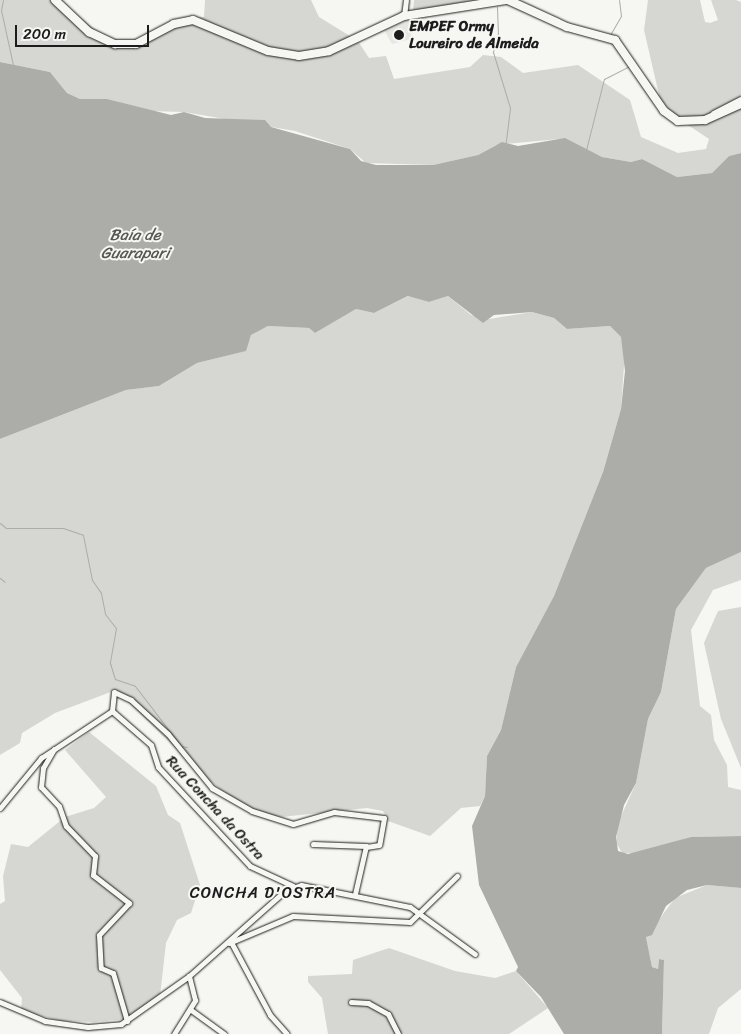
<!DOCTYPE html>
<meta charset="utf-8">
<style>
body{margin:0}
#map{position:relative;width:741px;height:1034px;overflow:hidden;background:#f6f6f2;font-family:Sriracha,sans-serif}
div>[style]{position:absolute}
.built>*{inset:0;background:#e6e6e2}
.green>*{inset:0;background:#d6d6d2}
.water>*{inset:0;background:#acaca9}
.stream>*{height:1px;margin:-0.5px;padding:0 0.5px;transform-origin:0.5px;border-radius:0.5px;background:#acaca9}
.roads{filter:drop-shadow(0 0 1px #1c1c1c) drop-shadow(0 0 1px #1c1c1c)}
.street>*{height:5px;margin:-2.5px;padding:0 2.5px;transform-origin:2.5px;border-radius:2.5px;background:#f6f6f2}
.secondary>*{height:8px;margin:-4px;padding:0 4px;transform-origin:4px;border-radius:4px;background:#f6f6f2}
.dots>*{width:14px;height:14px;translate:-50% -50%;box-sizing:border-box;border:2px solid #f6f6f2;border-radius:50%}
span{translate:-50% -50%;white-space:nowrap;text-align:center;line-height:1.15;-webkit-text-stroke:4px #f6f6f2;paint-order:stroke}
.poi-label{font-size:15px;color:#1c1c1c;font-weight:700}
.left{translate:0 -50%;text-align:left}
.street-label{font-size:15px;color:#1c1c1c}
.water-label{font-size:16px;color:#565654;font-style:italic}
.neighbourhood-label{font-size:16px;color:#1c1c1c;letter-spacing:1px}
.scale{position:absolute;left:15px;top:25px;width:134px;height:22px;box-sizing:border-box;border:2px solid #1c1c1c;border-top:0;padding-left:6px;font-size:15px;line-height:18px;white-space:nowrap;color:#1c1c1c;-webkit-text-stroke:4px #f6f6f2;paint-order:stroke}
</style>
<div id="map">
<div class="built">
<div style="clip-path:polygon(412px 18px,411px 39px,392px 44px,384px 30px)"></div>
</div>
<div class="green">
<div style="clip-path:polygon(0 0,60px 0,112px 44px,131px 43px,188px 18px,204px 17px,205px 0,311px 0,319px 17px,358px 41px,369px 58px,386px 56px,394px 79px,470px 67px,483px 55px,501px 57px,523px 73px,578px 65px,630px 100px,641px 137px,678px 153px,706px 149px,709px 139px,676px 117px,660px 99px,644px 30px,648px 0,700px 0,705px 22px,710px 23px,718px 20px,711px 0,736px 0,741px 2px,741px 153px,729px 156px,712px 173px,677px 177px,642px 159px,631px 162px,602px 157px,559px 139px,496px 145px,478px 155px,433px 165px,366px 163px,350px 149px,295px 131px,184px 112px,148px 111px,107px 99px,80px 99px,67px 93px,50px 72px,0 62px)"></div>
<div style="clip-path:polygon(414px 0,485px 0,413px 11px)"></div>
<div style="clip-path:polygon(409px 296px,429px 302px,448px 296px,471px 315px,489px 319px,532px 312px,554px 318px,567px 329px,610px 326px,621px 337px,625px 351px,621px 409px,603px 472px,554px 596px,516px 667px,501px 730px,487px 756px,485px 796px,480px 806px,461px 808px,430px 836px,388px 821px,383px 811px,367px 808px,281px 817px,266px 814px,237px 802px,205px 777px,116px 690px,55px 713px,22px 733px,20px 743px,0 755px,0 439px,126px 390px,159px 386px,197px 363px,245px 351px,251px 335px,268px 326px,309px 328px,315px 333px,356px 309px,374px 313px)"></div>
<div style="clip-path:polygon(741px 552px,741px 580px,713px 590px,691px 630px,700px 706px,711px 715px,714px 740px,727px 765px,728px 787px,741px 790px,741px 836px,691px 837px,640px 853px,622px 853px,616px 842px,618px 823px,636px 783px,648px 719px,661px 692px,676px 609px,706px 568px)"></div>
<div style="clip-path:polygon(741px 607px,741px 768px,721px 719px,704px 643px,718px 611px)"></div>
<div style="clip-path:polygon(89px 732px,156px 786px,168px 815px,180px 823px,200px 885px,191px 913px,177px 920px,166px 943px,160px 996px,127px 1019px,95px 1022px,62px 1021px,21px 1011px,22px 998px,0 970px,0 904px,5px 901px,3px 876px,11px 844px,28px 847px,65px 817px,94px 808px,106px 797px,65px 750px)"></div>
<div style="clip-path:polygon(707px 885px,741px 888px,741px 989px,718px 1008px,709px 1034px,662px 1034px,664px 960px,659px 959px,658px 969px,652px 967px,646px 937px,675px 898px)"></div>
<div style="clip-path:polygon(389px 948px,455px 971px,495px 978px,516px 971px,548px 1008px,509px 1034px,328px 1034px,322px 998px,308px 982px,308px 976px,352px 974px,353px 960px)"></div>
</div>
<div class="water">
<div style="clip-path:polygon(0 62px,50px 72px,67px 93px,80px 99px,107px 99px,171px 115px,184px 112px,205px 118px,265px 120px,271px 127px,350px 149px,361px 161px,376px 165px,433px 165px,478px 155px,502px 142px,518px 146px,565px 138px,602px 157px,631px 162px,642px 159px,677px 177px,712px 173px,729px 156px,741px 153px,741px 552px,706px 568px,676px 609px,661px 692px,648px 719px,636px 783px,624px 805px,616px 837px,618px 851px,628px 854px,691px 837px,741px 836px,741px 888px,707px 885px,687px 890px,666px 906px,652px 935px,646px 937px,652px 967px,658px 969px,659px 959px,664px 960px,662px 1034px,564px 1034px,541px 997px,516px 971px,518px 967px,479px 885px,472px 826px,485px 796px,487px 756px,501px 730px,516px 667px,554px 596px,603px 472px,621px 409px,625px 371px,621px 337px,610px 326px,567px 329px,554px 318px,532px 312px,494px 315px,483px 323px,448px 296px,429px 302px,408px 296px,374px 313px,356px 309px,315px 333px,309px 328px,268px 326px,251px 335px,246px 351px,197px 363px,159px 386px,126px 390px,0 439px)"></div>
</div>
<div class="stream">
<div style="left:3px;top:0;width:10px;rotate:101deg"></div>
<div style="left:1px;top:10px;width:56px;rotate:77.7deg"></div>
<div style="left:497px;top:7px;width:26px;rotate:88deg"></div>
<div style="left:498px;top:33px;width:20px;rotate:105deg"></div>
<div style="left:493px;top:52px;width:59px;rotate:73.1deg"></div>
<div style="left:510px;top:108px;width:35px;rotate:97deg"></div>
<div style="left:610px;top:35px;width:22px;rotate:-60deg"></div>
<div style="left:621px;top:16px;width:16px;rotate:-97deg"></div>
<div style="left:586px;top:150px;width:73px;rotate:-75.8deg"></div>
<div style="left:604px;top:79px;width:29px;rotate:-27deg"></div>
<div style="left:0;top:523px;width:8px;rotate:40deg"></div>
<div style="left:6px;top:528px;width:57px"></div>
<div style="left:63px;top:528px;width:21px;rotate:19deg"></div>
<div style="left:83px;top:535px;width:46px;rotate:78.7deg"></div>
<div style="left:92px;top:580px;width:16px;rotate:55deg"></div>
<div style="left:101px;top:593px;width:21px;rotate:79deg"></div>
<div style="left:105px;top:614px;width:18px;rotate:52deg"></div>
<div style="left:116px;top:628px;width:36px;rotate:100deg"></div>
<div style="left:110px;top:663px;width:17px;rotate:73deg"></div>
<div style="left:115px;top:679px;width:21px;rotate:19deg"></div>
<div style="left:135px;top:686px;width:71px;rotate:52.5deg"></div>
<div style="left:0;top:578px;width:6px;rotate:39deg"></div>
<div style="left:181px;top:746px;width:6px;rotate:9deg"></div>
</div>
<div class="roads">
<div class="street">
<div style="left:404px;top:16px;width:16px;rotate:-83deg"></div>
<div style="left:713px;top:113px;width:31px;rotate:-27deg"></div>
<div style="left:112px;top:711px;width:19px;rotate:-84deg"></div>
<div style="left:114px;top:692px;width:19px;rotate:25deg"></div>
<div style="left:131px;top:700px;width:50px;rotate:42.6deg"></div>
<div style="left:168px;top:734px;width:70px;rotate:50.8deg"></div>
<div style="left:212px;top:788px;width:46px;rotate:29.9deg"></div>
<div style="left:252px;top:811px;width:43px;rotate:17.6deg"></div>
<div style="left:293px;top:824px;width:43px;rotate:-16.3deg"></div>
<div style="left:334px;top:812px;width:50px;rotate:6.8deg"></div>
<div style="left:384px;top:818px;width:27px;rotate:100deg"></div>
<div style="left:379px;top:845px;width:13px;rotate:171deg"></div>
<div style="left:112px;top:711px;width:52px;rotate:41.1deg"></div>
<div style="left:151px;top:745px;width:23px;rotate:72deg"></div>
<div style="left:158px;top:767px;width:135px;rotate:47.1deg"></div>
<div style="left:250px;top:866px;width:47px;rotate:24.9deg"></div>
<div style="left:54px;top:749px;width:22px;rotate:120deg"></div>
<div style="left:43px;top:768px;width:19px;rotate:96deg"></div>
<div style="left:41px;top:787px;width:26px;rotate:47deg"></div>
<div style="left:59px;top:806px;width:21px;rotate:71deg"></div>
<div style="left:66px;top:826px;width:42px;rotate:46deg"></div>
<div style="left:95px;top:856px;width:19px;rotate:96deg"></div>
<div style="left:93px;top:875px;width:46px;rotate:37.9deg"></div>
<div style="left:129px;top:903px;width:44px;rotate:133.2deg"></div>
<div style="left:99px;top:935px;width:33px;rotate:87deg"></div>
<div style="left:101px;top:968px;width:13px;rotate:23deg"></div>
<div style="left:113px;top:973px;width:50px;rotate:73.7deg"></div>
<div style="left:0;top:808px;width:65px;rotate:-50.6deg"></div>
<div style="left:41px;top:758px;width:85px;rotate:-33.5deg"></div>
<div style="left:313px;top:844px;width:53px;rotate:2.2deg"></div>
<div style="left:366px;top:846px;width:49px;rotate:102.9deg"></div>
<div style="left:229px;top:943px;width:69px;rotate:-22.9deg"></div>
<div style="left:293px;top:916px;width:117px;rotate:2.9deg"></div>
<div style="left:410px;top:922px;width:66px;rotate:-44.4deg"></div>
<div style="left:232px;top:944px;width:81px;rotate:61.8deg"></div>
<div style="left:270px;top:1015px;width:25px;rotate:48deg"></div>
<div style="left:0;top:1002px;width:49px;rotate:22.9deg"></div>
<div style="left:45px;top:1021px;width:43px;rotate:7.9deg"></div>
<div style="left:88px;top:1027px;width:33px;rotate:-5deg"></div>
<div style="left:121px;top:1024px;width:83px;rotate:-35.2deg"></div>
<div style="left:189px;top:976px;width:130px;rotate:-41.6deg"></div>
<div style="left:286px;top:890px;width:16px;rotate:-18deg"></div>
<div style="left:301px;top:885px;width:111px;rotate:11.4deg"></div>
<div style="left:410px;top:907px;width:80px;rotate:35.9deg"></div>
<div style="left:351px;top:1002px;width:17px;rotate:3deg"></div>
<div style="left:368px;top:1003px;width:23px;rotate:29deg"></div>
<div style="left:388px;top:1014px;width:22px;rotate:63deg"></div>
<div style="left:191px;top:1010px;width:41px;rotate:36deg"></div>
<div style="left:174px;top:1034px;width:40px;rotate:-58deg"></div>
<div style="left:195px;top:1000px;width:25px;rotate:-104deg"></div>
</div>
<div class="secondary">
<div style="left:55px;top:0;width:47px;rotate:43.3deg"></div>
<div style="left:89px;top:32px;width:29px;rotate:25deg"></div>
<div style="left:115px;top:44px;width:21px"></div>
<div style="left:136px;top:44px;width:43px;rotate:-27.8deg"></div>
<div style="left:174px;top:24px;width:19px;rotate:-12deg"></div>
<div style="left:193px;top:20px;width:81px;rotate:22.5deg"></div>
<div style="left:268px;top:51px;width:31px;rotate:9deg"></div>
<div style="left:299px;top:56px;width:30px;rotate:-9deg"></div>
<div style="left:329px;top:51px;width:83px;rotate:-25deg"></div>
<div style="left:404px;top:16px;width:103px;rotate:-8.9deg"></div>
<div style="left:508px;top:0;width:65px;rotate:24.6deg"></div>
<div style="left:567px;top:27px;width:50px;rotate:15.2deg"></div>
<div style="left:615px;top:40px;width:86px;rotate:55.4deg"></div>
<div style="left:664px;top:111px;width:17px;rotate:36deg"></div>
<div style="left:678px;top:121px;width:27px;rotate:-2deg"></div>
<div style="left:705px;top:120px;width:39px;rotate:-24deg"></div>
</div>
</div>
<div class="dots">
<div style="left:399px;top:35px;background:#1c1c1c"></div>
</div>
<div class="poi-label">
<span class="left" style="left:409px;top:35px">EMPEF Ormy<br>Loureiro de Almeida</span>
</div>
<div class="street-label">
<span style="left:215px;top:808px;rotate:47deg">Rua Concha da Ostra</span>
</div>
<div class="water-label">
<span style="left:135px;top:244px">Baía de<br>Guarapari</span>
</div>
<div class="neighbourhood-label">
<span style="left:263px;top:893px">CONCHA D'OSTRA</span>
</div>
<div class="scale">200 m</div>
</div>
